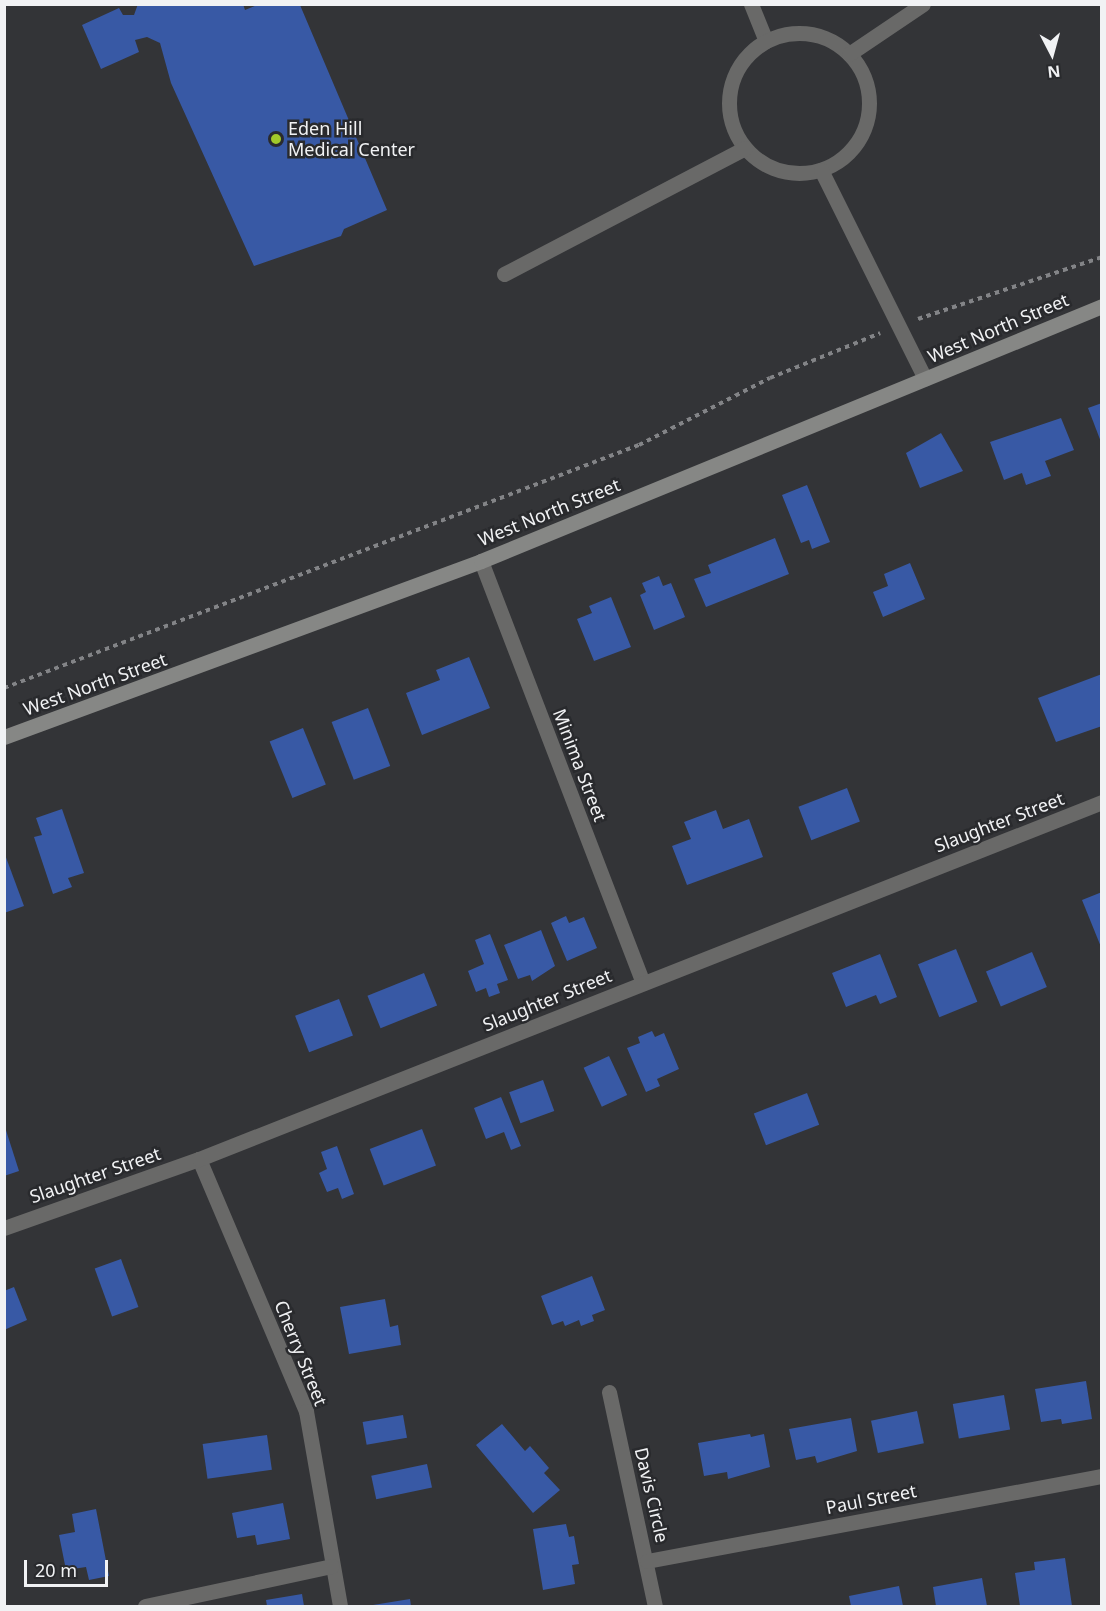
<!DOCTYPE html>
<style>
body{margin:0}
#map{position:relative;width:1106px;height:1611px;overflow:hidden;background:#333437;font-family:"Noto Sans",sans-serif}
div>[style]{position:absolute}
.building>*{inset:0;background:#3859a5;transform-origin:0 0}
.path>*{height:4px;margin-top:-2px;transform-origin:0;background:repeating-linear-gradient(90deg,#838487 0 4.5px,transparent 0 9px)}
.street>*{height:15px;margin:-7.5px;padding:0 7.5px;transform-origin:7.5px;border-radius:7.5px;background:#696968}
.street>.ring{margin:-7.5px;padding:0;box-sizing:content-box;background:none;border:15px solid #696968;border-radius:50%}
.secondary>*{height:15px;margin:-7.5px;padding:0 7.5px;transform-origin:7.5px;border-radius:7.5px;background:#868785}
.dots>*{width:16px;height:16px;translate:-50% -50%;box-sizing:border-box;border:3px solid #292a2d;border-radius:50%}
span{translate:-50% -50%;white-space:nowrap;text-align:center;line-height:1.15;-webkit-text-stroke:5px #292a2d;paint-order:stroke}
.poi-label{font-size:18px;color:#f1f2f4}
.left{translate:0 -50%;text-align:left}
.street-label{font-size:18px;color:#f1f2f4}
.frame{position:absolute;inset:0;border:6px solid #f1f2f4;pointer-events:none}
.north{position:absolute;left:1022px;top:24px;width:60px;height:60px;-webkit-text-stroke:4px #292a2d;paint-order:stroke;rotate:174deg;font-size:16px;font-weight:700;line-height:24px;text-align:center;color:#f1f2f4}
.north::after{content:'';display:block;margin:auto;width:21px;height:27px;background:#f1f2f4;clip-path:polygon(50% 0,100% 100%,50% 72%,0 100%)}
.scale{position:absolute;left:24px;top:1560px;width:84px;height:27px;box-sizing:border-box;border:3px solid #f1f2f4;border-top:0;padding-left:8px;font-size:18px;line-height:21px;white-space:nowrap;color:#f1f2f4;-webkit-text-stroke:4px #292a2d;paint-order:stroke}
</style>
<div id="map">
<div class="building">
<div style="clip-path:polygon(138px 4px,243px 4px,245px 10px,257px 5px,300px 5px,387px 210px,344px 229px,341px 236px,254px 266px,171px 83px,160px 43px,147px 37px,135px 40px,139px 52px,101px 69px,82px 25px,119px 8px,123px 15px,134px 15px)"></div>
<div style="clip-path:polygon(1102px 403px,1102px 442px,1101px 442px,1088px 408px)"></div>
<div style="clip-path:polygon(1061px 418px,1074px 450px,1045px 461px,1051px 476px,1026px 485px,1022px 473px,1004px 480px,990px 442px)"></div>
<div style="clip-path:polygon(941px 433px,963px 471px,920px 488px,906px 453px)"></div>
<div style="clip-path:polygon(807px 485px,830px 542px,812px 549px,809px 540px,801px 543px,782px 495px)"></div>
<div style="clip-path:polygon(775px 538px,789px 574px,706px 607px,694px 579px,711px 573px,708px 565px)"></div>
<div style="clip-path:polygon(910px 563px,925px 599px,883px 617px,873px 592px,888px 586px,884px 574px)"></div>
<div style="clip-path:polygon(659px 576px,663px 586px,671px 583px,685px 617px,654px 630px,640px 595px,646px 592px,642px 583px)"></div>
<div style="clip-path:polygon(611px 597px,631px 647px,594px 661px,577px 619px,592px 613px,589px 606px)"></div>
<div style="clip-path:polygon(469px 657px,490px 708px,422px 735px,406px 693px,440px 680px,436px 670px)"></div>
<div style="clip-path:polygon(1102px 674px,1102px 726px,1056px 742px,1038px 698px)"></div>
<div style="left:368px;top:708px;width:62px;height:39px;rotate:69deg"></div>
<div style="left:303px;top:728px;width:61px;height:36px;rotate:68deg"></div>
<div style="left:847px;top:788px;width:36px;height:52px;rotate:69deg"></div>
<div style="clip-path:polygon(62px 809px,84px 873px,68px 878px,72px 887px,53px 894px,34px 837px,42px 835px,36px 818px)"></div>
<div style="clip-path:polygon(716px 810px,723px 829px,749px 819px,763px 857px,687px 885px,672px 846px,691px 839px,684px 822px)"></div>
<div style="clip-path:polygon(4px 852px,24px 906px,4px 913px)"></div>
<div style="clip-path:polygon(1102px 892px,1102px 947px,1101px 947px,1082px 900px)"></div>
<div style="clip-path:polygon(566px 916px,569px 923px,584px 917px,597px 948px,567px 961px,551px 923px)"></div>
<div style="clip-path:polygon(541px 930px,555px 966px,532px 981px,530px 975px,518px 979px,504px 945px)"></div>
<div style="clip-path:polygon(490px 934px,508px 980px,497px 984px,500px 993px,489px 997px,486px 988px,476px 992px,468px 971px,484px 964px,475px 940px)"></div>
<div style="left:956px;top:949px;width:57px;height:41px;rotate:68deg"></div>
<div style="left:1032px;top:952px;width:38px;height:50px;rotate:67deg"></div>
<div style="clip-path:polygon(880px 954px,897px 997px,880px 1004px,876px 995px,846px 1007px,832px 973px)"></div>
<div style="left:424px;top:973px;width:35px;height:61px;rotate:68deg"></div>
<div style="left:339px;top:999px;width:39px;height:47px;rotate:69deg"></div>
<div style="clip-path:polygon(652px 1031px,655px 1037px,664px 1033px,679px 1069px,657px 1079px,660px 1086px,646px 1092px,627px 1048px,640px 1043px,638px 1037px)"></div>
<div style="left:609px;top:1056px;width:43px;height:28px;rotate:65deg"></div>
<div style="left:543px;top:1080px;width:33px;height:36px;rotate:70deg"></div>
<div style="left:807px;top:1093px;width:34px;height:57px;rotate:69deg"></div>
<div style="clip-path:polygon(501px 1097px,521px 1146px,511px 1150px,504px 1132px,486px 1139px,474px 1108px)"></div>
<div style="clip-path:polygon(4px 1124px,19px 1171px,4px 1176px)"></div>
<div style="left:422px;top:1129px;width:39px;height:56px;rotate:69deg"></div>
<div style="clip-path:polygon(337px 1146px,354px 1194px,342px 1199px,338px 1188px,327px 1192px,319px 1173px,327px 1169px,321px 1152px)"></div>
<div style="left:121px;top:1259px;width:51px;height:28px;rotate:70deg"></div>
<div style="clip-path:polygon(592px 1276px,605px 1310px,592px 1315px,594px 1321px,581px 1326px,579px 1320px,565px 1326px,563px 1321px,552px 1325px,541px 1296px)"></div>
<div style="clip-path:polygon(14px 1287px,27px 1320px,4px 1330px,4px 1291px)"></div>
<div style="clip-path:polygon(385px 1299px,390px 1327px,398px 1325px,401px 1345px,349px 1354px,340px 1307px)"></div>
<div style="clip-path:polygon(1086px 1381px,1092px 1419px,1062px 1424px,1061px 1419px,1041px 1422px,1035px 1389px)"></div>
<div style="left:1004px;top:1395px;width:35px;height:52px;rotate:80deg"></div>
<div style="left:917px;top:1411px;width:33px;height:47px;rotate:78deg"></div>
<div style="left:403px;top:1415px;width:23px;height:41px;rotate:80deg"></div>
<div style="clip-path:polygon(851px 1418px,857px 1451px,817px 1463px,815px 1456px,796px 1460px,789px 1429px)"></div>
<div style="clip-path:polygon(502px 1424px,525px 1451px,530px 1446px,549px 1468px,544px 1473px,560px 1490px,533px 1513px,476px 1445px)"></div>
<div style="clip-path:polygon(750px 1434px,751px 1437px,764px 1434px,770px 1467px,728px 1479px,727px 1472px,704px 1476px,698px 1443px)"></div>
<div style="left:267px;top:1435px;width:35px;height:65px;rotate:82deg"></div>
<div style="left:427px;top:1464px;width:24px;height:57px;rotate:78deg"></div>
<div style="clip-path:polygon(283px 1503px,290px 1539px,257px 1545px,255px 1535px,237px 1538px,232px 1513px)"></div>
<div style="clip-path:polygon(96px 1509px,109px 1576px,89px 1580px,86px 1567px,66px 1570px,59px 1535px,75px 1532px,72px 1514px)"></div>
<div style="clip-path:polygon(566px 1524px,569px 1537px,574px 1536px,579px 1564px,572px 1565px,575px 1584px,543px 1590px,533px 1529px)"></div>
<div style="clip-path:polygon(1065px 1558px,1072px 1606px,1020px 1606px,1015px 1573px,1035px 1570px,1034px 1562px)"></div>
<div style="clip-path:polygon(982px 1578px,987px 1606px,936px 1606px,933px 1587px)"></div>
<div style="clip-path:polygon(899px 1586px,903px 1606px,851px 1606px,849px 1596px)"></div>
<div style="clip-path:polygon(302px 1594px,304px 1606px,267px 1606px,266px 1600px)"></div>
<div style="clip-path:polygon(410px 1599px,411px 1606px,373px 1606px,373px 1605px)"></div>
</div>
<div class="path">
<div style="left:918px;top:319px;width:194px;rotate:-18.6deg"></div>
<div style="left:4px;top:688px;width:680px;rotate:-20.94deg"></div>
<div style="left:639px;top:445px;width:147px;rotate:-27.1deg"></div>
<div style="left:770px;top:378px;width:119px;rotate:-22.2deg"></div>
</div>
<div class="street">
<div style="left:751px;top:4px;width:40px;rotate:68deg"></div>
<div class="ring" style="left:729px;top:33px;width:125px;height:125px"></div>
<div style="left:849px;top:54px;width:89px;rotate:-34deg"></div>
<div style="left:821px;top:170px;width:233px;rotate:63.5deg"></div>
<div style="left:504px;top:274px;width:272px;rotate:-27.6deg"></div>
<div style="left:481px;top:561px;width:452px;rotate:69deg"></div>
<div style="left:199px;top:1159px;width:274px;rotate:67deg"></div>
<div style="left:306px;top:1411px;width:198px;rotate:80.1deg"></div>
<div style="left:4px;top:1228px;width:207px;rotate:-19.5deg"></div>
<div style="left:199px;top:1159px;width:971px;rotate:-21.57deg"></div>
<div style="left:609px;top:1392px;width:219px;rotate:77.9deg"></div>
<div style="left:647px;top:1561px;width:463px;rotate:-10.6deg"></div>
<div style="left:145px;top:1606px;width:191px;rotate:-12.1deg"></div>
</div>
<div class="secondary">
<div style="left:4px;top:737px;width:508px;rotate:-20.25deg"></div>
<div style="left:481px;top:561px;width:671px;rotate:-22.32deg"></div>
</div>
<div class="dots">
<div style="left:276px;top:139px;background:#a1c92a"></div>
</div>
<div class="poi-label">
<span class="left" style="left:288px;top:139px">Eden Hill<br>Medical Center</span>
</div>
<div class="street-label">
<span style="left:998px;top:328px;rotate:-23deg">West North Street</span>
<span style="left:549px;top:512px;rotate:-22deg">West North Street</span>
<span style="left:95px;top:684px;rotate:-20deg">West North Street</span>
<span style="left:580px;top:765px;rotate:69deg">Minima Street</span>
<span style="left:999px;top:822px;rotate:-21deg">Slaughter Street</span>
<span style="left:547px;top:1000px;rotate:-22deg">Slaughter Street</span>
<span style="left:95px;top:1175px;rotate:-19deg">Slaughter Street</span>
<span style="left:301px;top:1353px;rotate:68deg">Cherry Street</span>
<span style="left:652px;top:1495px;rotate:77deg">Davis Circle</span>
<span style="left:871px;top:1499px;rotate:-11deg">Paul Street</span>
</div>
<div class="frame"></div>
<div class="north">N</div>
<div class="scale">20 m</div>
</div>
